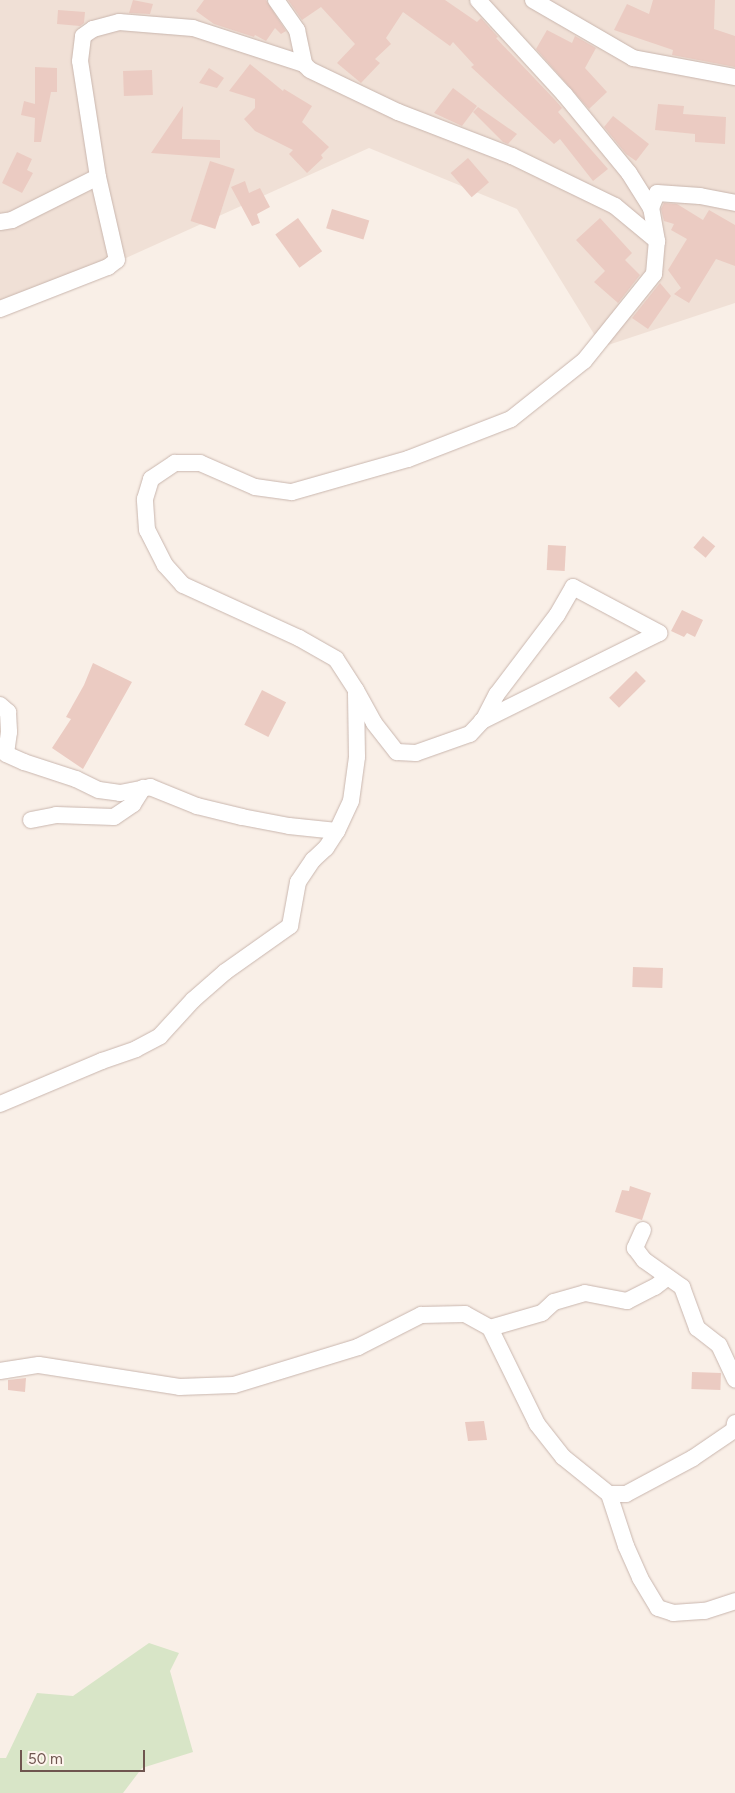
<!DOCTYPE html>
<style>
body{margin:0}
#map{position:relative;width:735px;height:1793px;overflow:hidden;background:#f9efe7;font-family:Figtree,sans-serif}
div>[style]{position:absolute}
.residential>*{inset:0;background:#f0e0d6}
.green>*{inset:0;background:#d8e5c7}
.building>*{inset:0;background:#ebcbc2;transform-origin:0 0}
.roads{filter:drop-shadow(0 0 1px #c9b6ae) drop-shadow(0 0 1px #c9b6ae)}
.street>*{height:16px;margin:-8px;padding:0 8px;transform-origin:8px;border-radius:8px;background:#fff}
span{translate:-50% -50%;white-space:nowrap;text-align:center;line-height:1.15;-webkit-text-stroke:5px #fdf4ed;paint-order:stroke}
.scale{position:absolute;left:20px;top:1750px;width:125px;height:22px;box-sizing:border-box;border:2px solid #6f554f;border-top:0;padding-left:6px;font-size:15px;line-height:18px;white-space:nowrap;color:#6f554f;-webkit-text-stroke:4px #fdf4ed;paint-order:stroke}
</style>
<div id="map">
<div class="residential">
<div style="clip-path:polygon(0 0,735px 0,735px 303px,602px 347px,517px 209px,369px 148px,0 315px)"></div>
</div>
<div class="green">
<div style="clip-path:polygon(149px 1643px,179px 1653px,170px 1671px,193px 1752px,142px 1768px,123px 1793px,0 1793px,0 1758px,6px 1758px,37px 1693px,73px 1696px)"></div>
</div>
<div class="building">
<div style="clip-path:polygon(133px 0,153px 4px,150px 14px,129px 13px)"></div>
<div style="clip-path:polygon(204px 0,266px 0,286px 31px,281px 34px,275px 28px,266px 41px,255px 35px,254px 37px,214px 24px,196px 11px)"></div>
<div style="clip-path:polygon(288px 0,445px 0,477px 22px,481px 18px,498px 37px,496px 38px,556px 101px,562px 108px,558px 112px,608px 169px,593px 181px,560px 139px,554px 144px,471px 67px,474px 65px,453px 42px,450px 46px,403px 12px,386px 38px,391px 44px,375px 59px,380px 63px,361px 83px,337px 63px,355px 44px,321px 7px,302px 20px)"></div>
<div style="clip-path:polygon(653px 0,715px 0,714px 29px,735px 36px,735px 67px,672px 55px,673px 50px,614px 30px,627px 4px,649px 14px)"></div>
<div style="clip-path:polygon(58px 10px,85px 12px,84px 23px,80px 26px,57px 24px)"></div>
<div style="clip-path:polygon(547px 30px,572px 43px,575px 36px,596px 48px,585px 68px,607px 92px,589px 109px,536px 49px)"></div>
<div style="clip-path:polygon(250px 64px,283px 91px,284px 89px,312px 106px,302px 122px,329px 147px,321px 155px,323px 158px,307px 173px,289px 154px,293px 150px,255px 131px,244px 119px,255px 108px,255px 99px,229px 91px)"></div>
<div style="clip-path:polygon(35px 67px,57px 68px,57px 92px,51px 92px,41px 142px,34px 142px,35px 118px,21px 115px,24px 101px,35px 104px)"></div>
<div style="clip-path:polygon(209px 68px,224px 78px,217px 88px,199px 83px)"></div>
<div style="left:152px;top:70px;width:25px;height:29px;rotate:88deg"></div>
<div style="clip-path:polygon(453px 88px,477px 106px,462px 126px,434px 113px)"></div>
<div style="clip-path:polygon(658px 104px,684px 106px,683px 114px,726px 117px,725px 144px,695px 142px,695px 134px,655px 130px)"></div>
<div style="clip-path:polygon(183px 106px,182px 139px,220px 140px,220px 158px,151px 153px)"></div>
<div style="clip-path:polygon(478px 107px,517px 134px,508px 144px,503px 142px,473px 112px)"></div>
<div style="clip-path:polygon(613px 116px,649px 144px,636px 161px,626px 154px,604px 127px)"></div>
<div style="clip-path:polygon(17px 152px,32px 159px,27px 170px,33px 173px,22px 193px,2px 183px)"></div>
<div style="left:468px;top:158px;width:32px;height:23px;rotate:49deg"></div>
<div style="left:210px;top:161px;width:26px;height:63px;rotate:18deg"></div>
<div style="clip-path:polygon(245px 181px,249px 193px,260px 188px,270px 207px,257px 214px,260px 223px,252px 226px,231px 187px)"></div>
<div style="clip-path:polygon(664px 203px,677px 204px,703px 220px,709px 210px,735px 225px,735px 266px,716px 259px,689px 303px,674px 294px,681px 288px,668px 270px,687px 239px,671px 230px,674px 224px,664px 221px,661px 209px)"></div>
<div style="left:332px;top:209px;width:39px;height:20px;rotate:17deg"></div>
<div style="left:298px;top:218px;width:41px;height:28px;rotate:54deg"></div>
<div style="clip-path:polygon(600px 218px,632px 253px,625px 260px,640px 275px,618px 303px,594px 282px,605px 271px,576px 240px)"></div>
<div style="clip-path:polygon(660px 283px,671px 296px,648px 329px,632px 318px)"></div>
<div style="left:703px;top:536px;width:16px;height:15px;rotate:40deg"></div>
<div style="left:548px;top:545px;width:18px;height:25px;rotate:3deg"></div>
<div style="clip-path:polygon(682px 610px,703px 620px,695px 637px,687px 633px,684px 637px,671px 631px)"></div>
<div style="clip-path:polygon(93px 663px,132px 682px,83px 769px,52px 748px,71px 719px,66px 717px,84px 685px)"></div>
<div style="left:636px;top:671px;width:14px;height:38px;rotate:45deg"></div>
<div style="left:262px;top:690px;width:27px;height:39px;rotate:27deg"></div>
<div style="left:633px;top:967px;width:30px;height:20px;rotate:2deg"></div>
<div style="clip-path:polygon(630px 1186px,651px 1193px,642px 1220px,615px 1212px,622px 1190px,629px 1191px)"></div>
<div style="left:692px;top:1372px;width:29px;height:17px;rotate:2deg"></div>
<div style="clip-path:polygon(26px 1378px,25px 1392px,8px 1390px,8px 1380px)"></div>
<div style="clip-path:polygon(484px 1421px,487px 1440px,468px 1441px,465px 1422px)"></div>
</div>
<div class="roads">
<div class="street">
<div style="left:276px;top:0;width:37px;rotate:55deg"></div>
<div style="left:297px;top:30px;width:35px;rotate:78deg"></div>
<div style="left:533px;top:0;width:116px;rotate:30.1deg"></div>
<div style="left:633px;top:58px;width:104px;rotate:10.6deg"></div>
<div style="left:651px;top:208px;width:16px;rotate:-68deg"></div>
<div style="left:657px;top:193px;width:43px;rotate:4deg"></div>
<div style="left:700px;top:196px;width:36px;rotate:11deg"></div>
<div style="left:0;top:222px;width:12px;rotate:-9deg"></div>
<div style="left:12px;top:220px;width:96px;rotate:-26.6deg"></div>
<div style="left:0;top:309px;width:116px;rotate:-21.3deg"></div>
<div style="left:108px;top:267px;width:11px;rotate:-38deg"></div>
<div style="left:117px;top:260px;width:85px;rotate:-102.9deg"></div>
<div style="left:98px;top:177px;width:117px;rotate:-98.8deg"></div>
<div style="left:80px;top:61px;width:25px;rotate:-83deg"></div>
<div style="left:83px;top:36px;width:12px;rotate:-35deg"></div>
<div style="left:93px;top:29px;width:27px;rotate:-15deg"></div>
<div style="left:119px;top:22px;width:74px;rotate:4.6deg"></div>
<div style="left:193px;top:28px;width:117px;rotate:18deg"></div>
<div style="left:304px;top:64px;width:8px;rotate:45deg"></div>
<div style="left:310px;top:70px;width:98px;rotate:25.5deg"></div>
<div style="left:398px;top:112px;width:122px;rotate:21.1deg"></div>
<div style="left:512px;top:156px;width:114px;rotate:25.9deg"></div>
<div style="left:615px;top:206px;width:55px;rotate:39.8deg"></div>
<div style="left:357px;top:692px;width:35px;rotate:61deg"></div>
<div style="left:374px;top:723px;width:37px;rotate:52deg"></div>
<div style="left:397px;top:752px;width:19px;rotate:3deg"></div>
<div style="left:416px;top:753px;width:57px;rotate:-19.4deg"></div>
<div style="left:470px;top:734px;width:18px;rotate:-47deg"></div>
<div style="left:482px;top:721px;width:3px;rotate:-45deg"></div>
<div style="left:484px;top:719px;width:28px;rotate:-63deg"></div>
<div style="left:497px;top:694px;width:99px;rotate:-52.8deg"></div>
<div style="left:557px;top:615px;width:32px;rotate:-60deg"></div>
<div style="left:573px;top:587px;width:98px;rotate:28.1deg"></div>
<div style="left:659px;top:633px;width:198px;rotate:153.6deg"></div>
<div style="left:0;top:705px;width:11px;rotate:41deg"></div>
<div style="left:8px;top:712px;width:20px;rotate:87deg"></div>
<div style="left:9px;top:732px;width:22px;rotate:98deg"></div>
<div style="left:6px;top:754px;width:20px;rotate:24deg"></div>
<div style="left:24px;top:762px;width:55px;rotate:18.1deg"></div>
<div style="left:76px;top:779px;width:25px;rotate:26deg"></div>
<div style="left:99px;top:790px;width:21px;rotate:8deg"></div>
<div style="left:120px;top:793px;width:31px;rotate:-11deg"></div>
<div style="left:150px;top:787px;width:51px;rotate:22deg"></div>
<div style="left:197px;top:806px;width:46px;rotate:13.7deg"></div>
<div style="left:242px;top:817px;width:48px;rotate:10.8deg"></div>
<div style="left:289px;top:826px;width:48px;rotate:5.9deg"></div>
<div style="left:31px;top:820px;width:25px;rotate:-11deg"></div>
<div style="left:56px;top:815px;width:58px;rotate:2deg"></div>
<div style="left:114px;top:817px;width:23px;rotate:-34deg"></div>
<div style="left:133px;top:804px;width:19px;rotate:-58deg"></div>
<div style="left:0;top:1104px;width:111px;rotate:-22.9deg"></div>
<div style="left:102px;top:1061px;width:36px;rotate:-19deg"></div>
<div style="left:136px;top:1049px;width:27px;rotate:-28deg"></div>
<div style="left:160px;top:1036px;width:49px;rotate:-47.5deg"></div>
<div style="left:193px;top:1000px;width:43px;rotate:-41.2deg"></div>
<div style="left:225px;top:972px;width:80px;rotate:-35.3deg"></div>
<div style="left:290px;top:926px;width:45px;rotate:-79.7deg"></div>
<div style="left:298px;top:882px;width:27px;rotate:-56deg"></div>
<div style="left:313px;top:860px;width:18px;rotate:-43deg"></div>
<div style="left:326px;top:848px;width:20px;rotate:-57deg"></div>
<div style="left:337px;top:831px;width:33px;rotate:-65deg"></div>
<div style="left:351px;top:801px;width:44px;rotate:-82.2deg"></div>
<div style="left:357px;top:757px;width:67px;rotate:-90.9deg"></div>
<div style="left:356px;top:690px;width:37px;rotate:-123deg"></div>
<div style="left:336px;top:659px;width:43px;rotate:-150.4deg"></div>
<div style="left:299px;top:638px;width:128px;rotate:-155.4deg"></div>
<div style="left:183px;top:585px;width:27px;rotate:-132deg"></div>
<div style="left:165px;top:565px;width:39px;rotate:-117deg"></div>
<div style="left:147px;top:530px;width:31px;rotate:-94deg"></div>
<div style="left:145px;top:499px;width:21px;rotate:-73deg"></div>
<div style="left:151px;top:479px;width:29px;rotate:-34deg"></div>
<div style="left:175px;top:463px;width:25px"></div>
<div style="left:200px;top:463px;width:60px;rotate:23.6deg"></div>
<div style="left:255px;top:487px;width:37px;rotate:8deg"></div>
<div style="left:292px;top:492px;width:121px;rotate:-15.9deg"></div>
<div style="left:408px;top:459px;width:110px;rotate:-21.2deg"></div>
<div style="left:511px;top:419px;width:93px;rotate:-38.5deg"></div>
<div style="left:584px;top:361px;width:112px;rotate:-51.2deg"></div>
<div style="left:654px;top:274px;width:33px;rotate:-85deg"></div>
<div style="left:657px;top:241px;width:34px;rotate:-100deg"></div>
<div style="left:651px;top:208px;width:41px;rotate:-122.2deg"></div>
<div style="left:629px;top:173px;width:102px;rotate:-129.4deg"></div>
<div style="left:564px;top:94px;width:127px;rotate:-132.5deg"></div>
<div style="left:643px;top:1230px;width:20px;rotate:114deg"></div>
<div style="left:635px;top:1248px;width:15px;rotate:53deg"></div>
<div style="left:644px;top:1260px;width:47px;rotate:35.4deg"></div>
<div style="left:682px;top:1287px;width:44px;rotate:69.9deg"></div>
<div style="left:697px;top:1328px;width:28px;rotate:38deg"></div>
<div style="left:719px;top:1345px;width:38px;rotate:65deg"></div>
<div style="left:490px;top:1328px;width:54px;rotate:-16.1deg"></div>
<div style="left:542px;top:1313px;width:16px;rotate:-43deg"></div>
<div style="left:554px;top:1302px;width:32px;rotate:-16deg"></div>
<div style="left:585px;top:1293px;width:43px;rotate:10.8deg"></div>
<div style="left:627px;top:1301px;width:31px;rotate:-27deg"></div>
<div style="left:655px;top:1287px;width:16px;rotate:-38deg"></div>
<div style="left:0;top:1371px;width:39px;rotate:-9deg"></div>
<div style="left:39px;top:1365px;width:142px;rotate:8.9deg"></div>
<div style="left:179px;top:1387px;width:55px;rotate:-2.1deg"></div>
<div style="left:234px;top:1385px;width:130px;rotate:-17deg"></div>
<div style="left:358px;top:1347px;width:71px;rotate:-26.9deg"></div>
<div style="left:421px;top:1315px;width:44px;rotate:-1.3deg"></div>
<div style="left:465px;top:1314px;width:29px;rotate:29deg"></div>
<div style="left:490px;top:1328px;width:107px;rotate:63.9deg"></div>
<div style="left:537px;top:1424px;width:42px;rotate:51.8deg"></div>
<div style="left:563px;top:1457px;width:59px;rotate:38.8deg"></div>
<div style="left:609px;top:1494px;width:17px"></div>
<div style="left:626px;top:1494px;width:76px;rotate:-28.2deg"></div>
<div style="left:693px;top:1458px;width:50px;rotate:-34.3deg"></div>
<div style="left:734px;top:1430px;width:7px;rotate:-82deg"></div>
<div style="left:609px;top:1494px;width:55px;rotate:71.9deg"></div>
<div style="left:626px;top:1546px;width:35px;rotate:66deg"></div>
<div style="left:640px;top:1578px;width:35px;rotate:59deg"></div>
<div style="left:658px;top:1608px;width:16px;rotate:18deg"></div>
<div style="left:673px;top:1613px;width:32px;rotate:-4deg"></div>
<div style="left:705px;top:1611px;width:32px;rotate:-18deg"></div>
</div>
</div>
<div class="scale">50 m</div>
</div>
